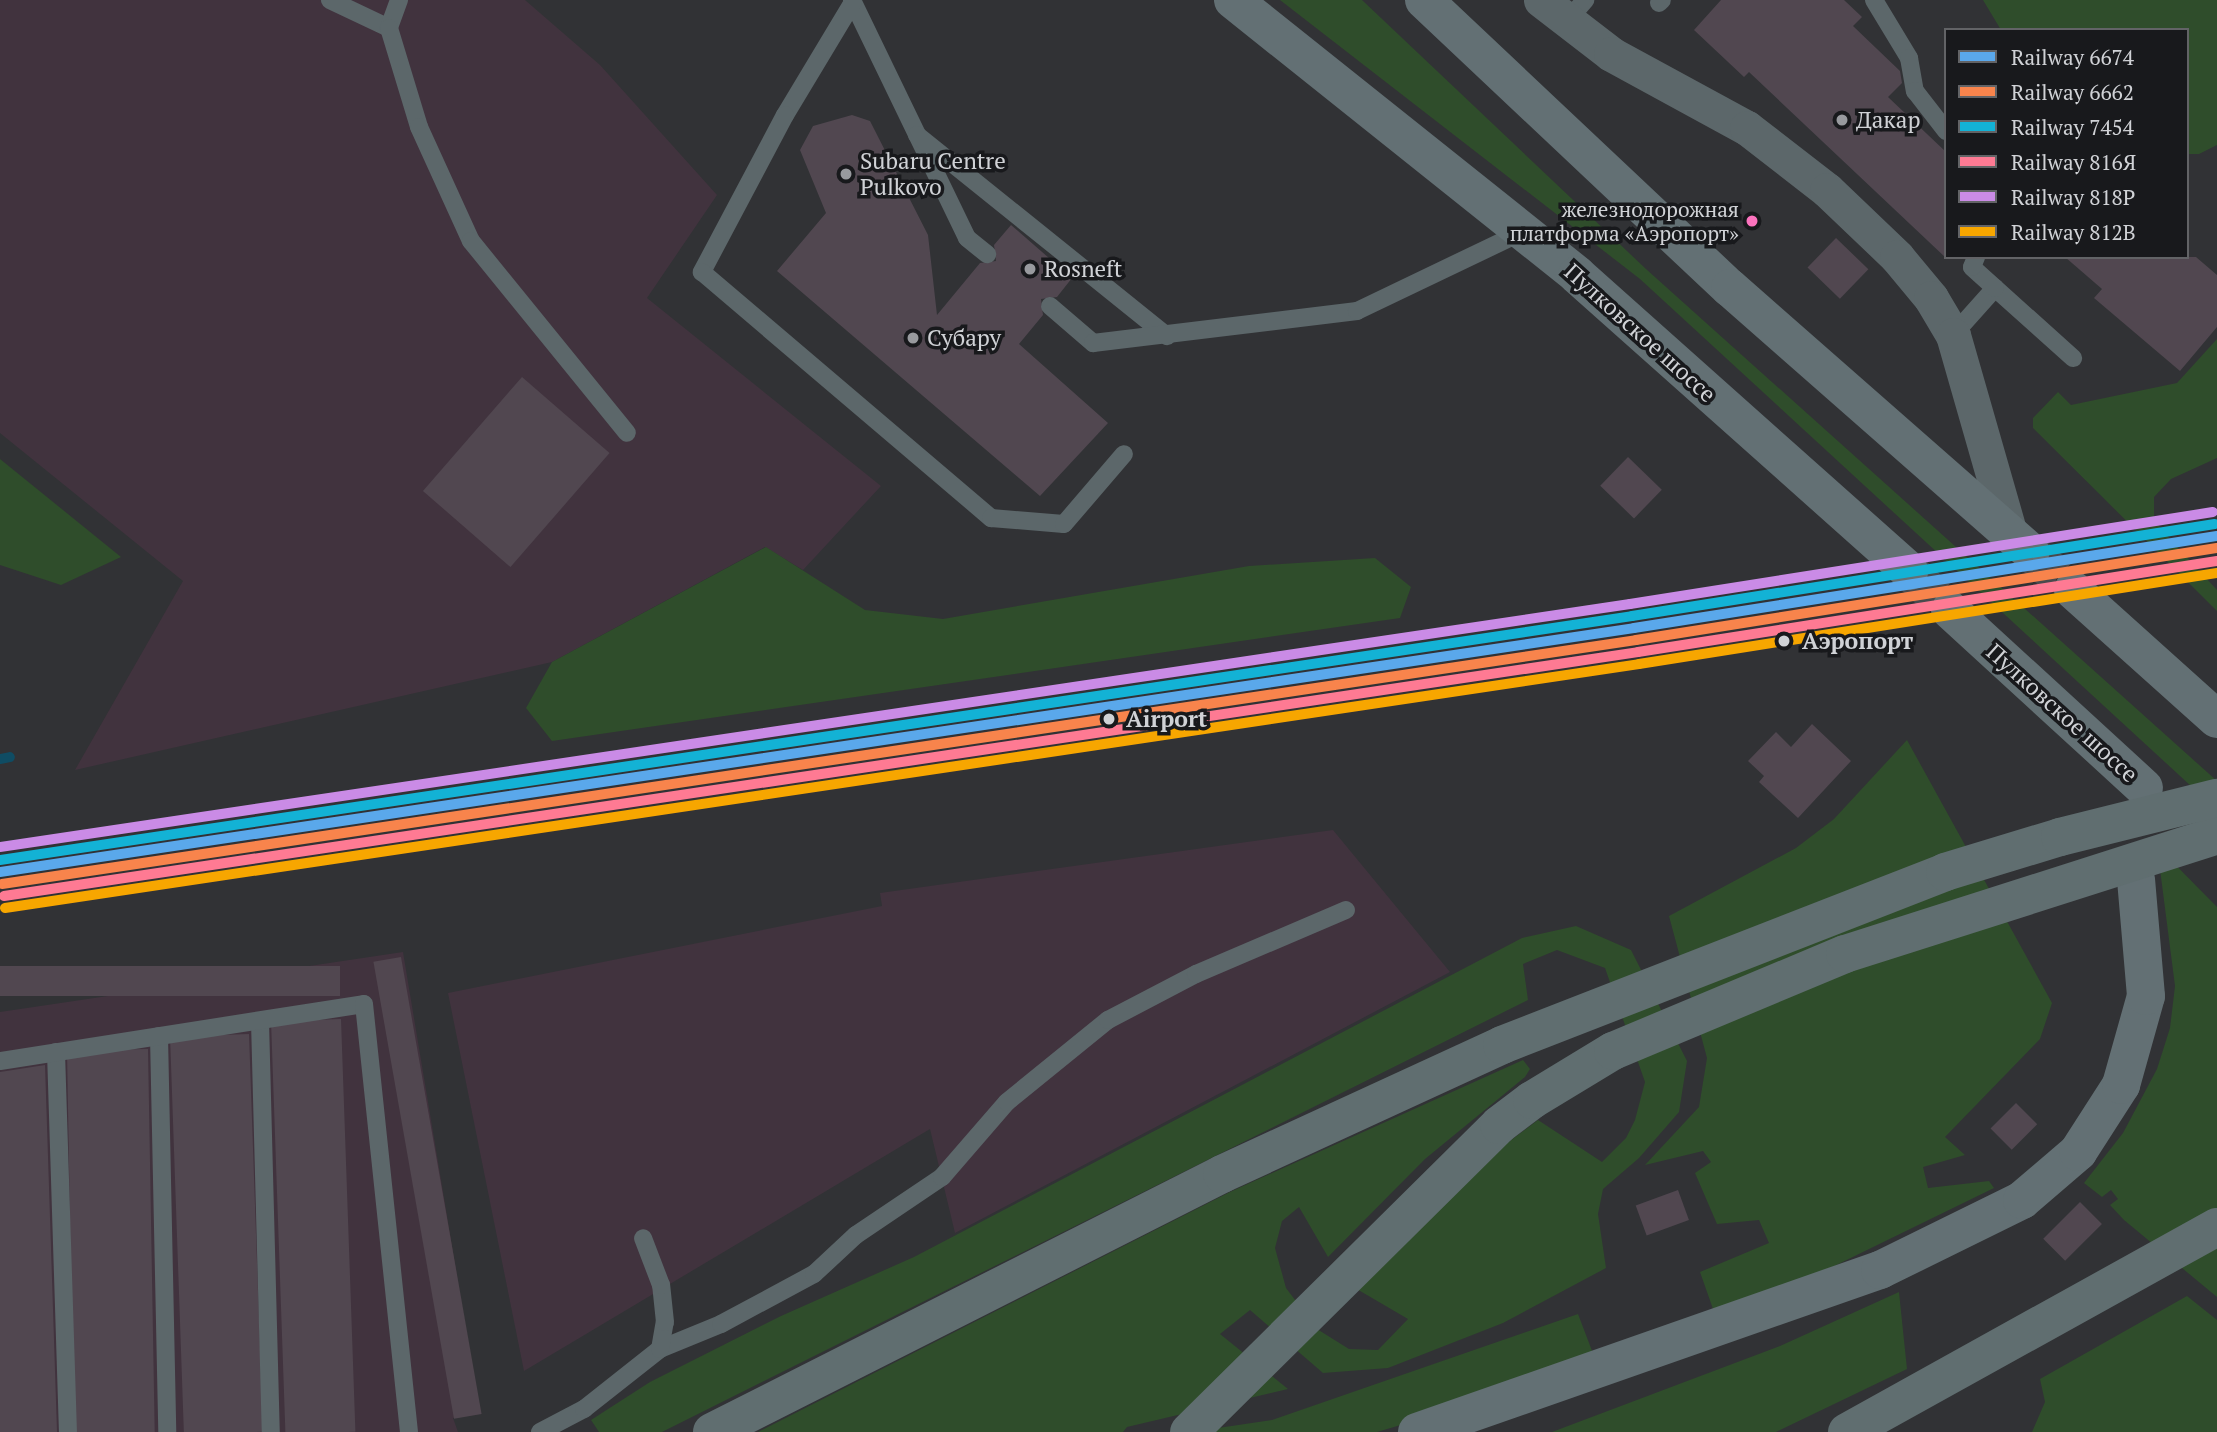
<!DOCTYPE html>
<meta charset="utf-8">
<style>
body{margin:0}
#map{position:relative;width:2217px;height:1432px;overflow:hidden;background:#313235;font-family:"PT Serif",serif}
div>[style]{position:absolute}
.industrial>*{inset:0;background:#41333e}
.green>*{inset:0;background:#2f4d2b}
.stream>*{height:10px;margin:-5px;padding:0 5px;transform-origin:5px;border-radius:5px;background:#0f4c63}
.building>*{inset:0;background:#514750;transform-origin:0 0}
.primary-tunnel>*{height:38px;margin-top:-19px;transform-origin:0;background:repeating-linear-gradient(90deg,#494a4d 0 38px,transparent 0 57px)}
.lane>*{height:18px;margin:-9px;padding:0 9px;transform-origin:9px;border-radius:9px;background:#5c676a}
.street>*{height:35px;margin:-17.5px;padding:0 17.5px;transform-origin:17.5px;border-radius:17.5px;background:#5c676a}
.primary>*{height:38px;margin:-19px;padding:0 19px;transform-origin:19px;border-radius:19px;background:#637074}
.highway>*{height:38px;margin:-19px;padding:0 19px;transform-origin:19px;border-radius:19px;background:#606e70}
.highway-bridge>*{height:38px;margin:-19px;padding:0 19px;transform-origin:19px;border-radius:19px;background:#606e70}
.rail-1>*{height:10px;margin:-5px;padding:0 5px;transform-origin:5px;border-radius:5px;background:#5aa8eb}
.rail-2>*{height:10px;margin:-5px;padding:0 5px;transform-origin:5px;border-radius:5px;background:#f8844c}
.rail-3>*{height:10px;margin:-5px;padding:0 5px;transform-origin:5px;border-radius:5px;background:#13b2d5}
.rail-4>*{height:10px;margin:-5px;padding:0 5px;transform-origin:5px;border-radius:5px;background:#fe7a93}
.rail-5>*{height:10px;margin:-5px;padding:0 5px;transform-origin:5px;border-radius:5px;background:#ca8be6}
.rail-6>*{height:10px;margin:-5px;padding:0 5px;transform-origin:5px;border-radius:5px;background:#f7a600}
.dots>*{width:19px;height:19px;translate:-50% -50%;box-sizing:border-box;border:4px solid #18191c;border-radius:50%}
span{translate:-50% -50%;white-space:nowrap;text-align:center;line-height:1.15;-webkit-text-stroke:7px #18191c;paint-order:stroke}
.bus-label{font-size:21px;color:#d0d2d6}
.right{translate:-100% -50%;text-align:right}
.poi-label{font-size:23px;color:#d0d2d6}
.left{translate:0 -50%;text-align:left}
.street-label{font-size:23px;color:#d0d2d6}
.stop-label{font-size:23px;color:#d0d2d6;font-weight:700}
.legend{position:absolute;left:1944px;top:28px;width:245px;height:231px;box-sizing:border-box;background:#18191c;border:2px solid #626366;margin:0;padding:9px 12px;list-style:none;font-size:21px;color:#d0d2d6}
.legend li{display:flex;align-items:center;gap:14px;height:35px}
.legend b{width:35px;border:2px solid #626366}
</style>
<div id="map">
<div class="industrial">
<div style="clip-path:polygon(0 0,525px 0,600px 65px,717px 195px,647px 298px,881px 486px,803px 570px,765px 547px,552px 662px,75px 770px,183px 581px,0 433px)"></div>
<div style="clip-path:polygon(1333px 830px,1450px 972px,955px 1233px,930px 1129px,524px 1371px,448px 993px,882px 906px,880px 893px)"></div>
<div style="clip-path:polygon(403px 952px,480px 1414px,453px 1418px,458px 1432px,0 1432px,0 1012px)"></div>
</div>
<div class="green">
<div style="clip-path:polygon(1280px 0,1362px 0,1646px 269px,2217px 781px,2217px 810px,1640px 279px)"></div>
<div style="clip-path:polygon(1983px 0,2217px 0,2217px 145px,2199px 154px,2187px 154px,2187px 30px,2001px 30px)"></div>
<div style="clip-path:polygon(2217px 339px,2217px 458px,2171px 479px,2154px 497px,2154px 517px,2161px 529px,2217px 590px,2217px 611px,2033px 428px,2033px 418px,2058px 392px,2071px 405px,2177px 383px)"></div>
<div style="clip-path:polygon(0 459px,121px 557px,61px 585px,0 565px)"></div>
<div style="clip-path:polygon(766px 547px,865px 610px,943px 619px,1249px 566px,1375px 558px,1411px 587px,1400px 618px,552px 741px,526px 708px,552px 662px)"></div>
<div style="clip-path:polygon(1907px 740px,2052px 1003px,2040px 1039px,1945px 1137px,1965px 1155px,1923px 1167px,1928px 1188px,1989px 1181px,1994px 1188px,1822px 1272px,1713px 1309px,1700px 1272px,1769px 1243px,1759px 1220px,1717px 1224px,1695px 1173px,1711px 1162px,1703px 1151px,1645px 1165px,1699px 1107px,1707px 1058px,1669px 916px,1796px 848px,1834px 819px)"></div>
<div style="clip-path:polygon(2157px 846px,2217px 907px,2217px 1297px,2124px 1220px,2110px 1205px,2118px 1199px,2111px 1190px,2102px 1197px,2084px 1183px,2123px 1133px,2157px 1069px,2170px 1028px,2175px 986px)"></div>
<div style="clip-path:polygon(1576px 926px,1631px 950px,1687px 1061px,1679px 1112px,1639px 1158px,1603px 1189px,1598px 1214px,1606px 1268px,1503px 1323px,1388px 1368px,1323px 1373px,1250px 1310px,1220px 1334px,1288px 1389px,1127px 1427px,1123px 1432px,758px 1432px,1230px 1192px,1523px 1060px,1530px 1069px,1525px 1077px,1425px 1159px,1328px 1257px,1299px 1207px,1282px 1221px,1275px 1248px,1286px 1288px,1317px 1329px,1349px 1349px,1378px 1350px,1408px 1319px,1355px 1288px,1472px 1169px,1538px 1120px,1602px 1162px,1626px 1138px,1635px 1120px,1645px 1082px,1605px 968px,1557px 950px,1523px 964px,1528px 1000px,662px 1432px,599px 1432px,591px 1420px,650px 1382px,781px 1316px,914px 1257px,1522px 938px)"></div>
<div style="clip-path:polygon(1899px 1292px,1907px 1369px,1776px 1432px,1552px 1432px,1780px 1346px)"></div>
<div style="clip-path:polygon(2187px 1296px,2217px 1320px,2217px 1432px,2032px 1432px,2045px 1402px,2040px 1379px)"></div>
<div style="clip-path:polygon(1578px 1314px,1594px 1356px,1411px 1422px,1377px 1432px,1191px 1432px,1272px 1420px)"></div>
</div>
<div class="stream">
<div style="left:0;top:759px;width:10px;rotate:-11deg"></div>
</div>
<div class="building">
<div style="clip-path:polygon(1721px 0,1844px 0,1862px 17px,1853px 26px,1900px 71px,1902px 83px,1888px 97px,1946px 152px,1946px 258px,1749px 72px,1744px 77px,1694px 30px)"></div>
<div style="clip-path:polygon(852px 115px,870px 121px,928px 235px,937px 315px,980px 263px,996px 261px,994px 245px,1011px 225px,1072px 278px,1057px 297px,1041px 299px,1043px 315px,1019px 344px,1108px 423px,1040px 496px,777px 271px,826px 213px,800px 150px,813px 126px)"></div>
<div style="left:1836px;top:238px;width:45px;height:41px;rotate:44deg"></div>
<div style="clip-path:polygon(2065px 257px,2196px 257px,2217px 275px,2217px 327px,2180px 371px,2094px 298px,2102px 289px)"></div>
<div style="left:522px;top:377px;width:116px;height:151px;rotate:41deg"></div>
<div style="left:1628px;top:457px;width:47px;height:40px;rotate:44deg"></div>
<div style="clip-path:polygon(1812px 724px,1851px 761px,1798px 818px,1759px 782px,1764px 776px,1748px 761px,1776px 732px,1791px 747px)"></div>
<div style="left:401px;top:957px;width:464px;height:28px;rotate:80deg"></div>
<div style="left:340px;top:966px;width:30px;height:344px;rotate:90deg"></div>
<div style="left:341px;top:1019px;width:413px;height:70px;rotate:88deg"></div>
<div style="left:249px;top:1034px;width:398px;height:79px;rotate:88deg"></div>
<div style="left:148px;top:1049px;width:383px;height:81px;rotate:89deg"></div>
<div style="clip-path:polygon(45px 1065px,57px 1432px,0 1432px,0 1072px)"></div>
<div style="left:2016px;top:1103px;width:30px;height:36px;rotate:45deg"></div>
<div style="left:1678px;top:1190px;width:32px;height:45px;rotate:70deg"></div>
<div style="left:2080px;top:1202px;width:31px;height:52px;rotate:45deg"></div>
</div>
<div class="primary-tunnel">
<div style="left:2030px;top:552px;width:57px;rotate:41.5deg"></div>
<div style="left:1909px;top:571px;width:57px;rotate:43.6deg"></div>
</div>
<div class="lane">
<div style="left:330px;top:0;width:65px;rotate:25.4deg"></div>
<div style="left:399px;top:0;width:30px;rotate:110deg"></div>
<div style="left:389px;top:28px;width:103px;rotate:73.1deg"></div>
<div style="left:419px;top:127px;width:125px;rotate:65.5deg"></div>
<div style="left:471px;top:241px;width:247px;rotate:50.9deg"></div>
<div style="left:852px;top:0;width:264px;rotate:64.2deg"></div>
<div style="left:967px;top:238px;width:26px;rotate:39deg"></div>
<div style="left:1874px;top:0;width:68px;rotate:58.9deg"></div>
<div style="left:1909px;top:58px;width:34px;rotate:80deg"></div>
<div style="left:1915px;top:91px;width:51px;rotate:52.2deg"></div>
<div style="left:853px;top:2px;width:132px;rotate:121deg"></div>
<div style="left:785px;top:115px;width:178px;rotate:117.9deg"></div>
<div style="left:702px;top:272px;width:380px;rotate:40.4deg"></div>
<div style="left:991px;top:518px;width:73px;rotate:4.7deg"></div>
<div style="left:1064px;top:524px;width:92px;rotate:-49.4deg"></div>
<div style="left:1659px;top:3px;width:4px;rotate:-45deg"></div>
<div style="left:1567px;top:21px;width:28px;rotate:-49deg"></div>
<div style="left:917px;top:135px;width:321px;rotate:38.8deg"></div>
<div style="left:1995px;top:288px;width:105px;rotate:41.9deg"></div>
<div style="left:1050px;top:306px;width:57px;rotate:40.7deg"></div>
<div style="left:1093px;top:343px;width:266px;rotate:-6.9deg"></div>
<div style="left:1357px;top:311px;width:185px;rotate:-25.6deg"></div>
<div style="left:1953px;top:335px;width:63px;rotate:-48.2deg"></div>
<div style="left:1995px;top:288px;width:31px;rotate:-138deg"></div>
<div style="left:1972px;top:267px;width:11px;rotate:-68deg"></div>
<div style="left:260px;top:1021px;width:411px;rotate:88.5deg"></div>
<div style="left:159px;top:1036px;width:396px;rotate:88.8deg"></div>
<div style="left:56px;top:1052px;width:380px;rotate:88.2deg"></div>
<div style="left:0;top:1061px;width:368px;rotate:-8.9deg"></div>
<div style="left:364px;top:1004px;width:430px;rotate:84deg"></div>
<div style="left:660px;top:1349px;width:66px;rotate:-22.3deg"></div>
<div style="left:721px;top:1324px;width:106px;rotate:-28.3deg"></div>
<div style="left:814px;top:1274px;width:57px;rotate:-42.9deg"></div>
<div style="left:856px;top:1235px;width:104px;rotate:-34deg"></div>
<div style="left:942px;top:1177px;width:99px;rotate:-49.1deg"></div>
<div style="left:1007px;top:1102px;width:130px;rotate:-39.1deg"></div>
<div style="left:1108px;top:1020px;width:99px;rotate:-27.6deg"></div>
<div style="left:1196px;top:974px;width:163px;rotate:-23.1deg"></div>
<div style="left:540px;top:1432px;width:50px;rotate:-27.6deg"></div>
<div style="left:584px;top:1409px;width:97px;rotate:-38.3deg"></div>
<div style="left:660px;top:1349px;width:27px;rotate:-80deg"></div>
<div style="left:665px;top:1322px;width:37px;rotate:-96deg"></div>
<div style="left:661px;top:1285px;width:50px;rotate:-111deg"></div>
</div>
<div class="street">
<div style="left:1541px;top:0;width:88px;rotate:37.6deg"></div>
<div style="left:1611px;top:54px;width:155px;rotate:28.6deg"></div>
<div style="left:1747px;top:128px;width:101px;rotate:37.8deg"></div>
<div style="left:1827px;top:190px;width:97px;rotate:43.7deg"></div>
<div style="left:1897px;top:257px;width:53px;rotate:50.3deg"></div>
<div style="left:1931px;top:298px;width:43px;rotate:59.3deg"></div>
<div style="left:1953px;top:335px;width:207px;rotate:74deg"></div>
</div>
<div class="primary">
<div style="left:1233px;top:0;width:440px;rotate:38.6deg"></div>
<div style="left:1577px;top:275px;width:445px;rotate:41.7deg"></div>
<div style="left:1424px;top:0;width:420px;rotate:43.3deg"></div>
<div style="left:1730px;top:288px;width:400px;rotate:41.3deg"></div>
<div style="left:2073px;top:590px;width:193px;rotate:41.9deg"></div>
<div style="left:1950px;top:610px;width:263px;rotate:42.5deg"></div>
<div style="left:1417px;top:1432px;width:491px;rotate:-19.3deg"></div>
<div style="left:1880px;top:1270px;width:158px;rotate:-26.2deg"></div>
<div style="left:2022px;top:1200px;width:74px;rotate:-40.6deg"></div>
<div style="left:2078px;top:1152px;width:80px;rotate:-57.3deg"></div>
<div style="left:2121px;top:1085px;width:92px;rotate:-74.3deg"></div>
<div style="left:2146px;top:996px;width:117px;rotate:-94.9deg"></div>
</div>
<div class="highway">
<div style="left:712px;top:1432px;width:572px;rotate:-26.83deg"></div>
<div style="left:1222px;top:1174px;width:308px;rotate:-24.7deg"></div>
<div style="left:1189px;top:1432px;width:436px;rotate:-44.7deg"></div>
<div style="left:1499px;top:1125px;width:41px;rotate:-37.1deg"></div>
<div style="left:1532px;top:1100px;width:95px;rotate:-31.2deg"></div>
<div style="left:1613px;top:1051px;width:251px;rotate:-22.7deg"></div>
<div style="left:1847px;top:1432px;width:423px;rotate:-29deg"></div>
</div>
<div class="highway-bridge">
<div style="left:1845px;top:954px;width:391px;rotate:-17.7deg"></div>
<div style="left:1502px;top:1045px;width:476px;rotate:-21.3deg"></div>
<div style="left:1945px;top:872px;width:120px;rotate:-16.9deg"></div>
<div style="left:2060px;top:837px;width:162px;rotate:-14deg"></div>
</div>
<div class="rail-1">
<div style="left:0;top:872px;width:1652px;rotate:-8.49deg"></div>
<div style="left:1634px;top:628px;width:590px;rotate:-8.97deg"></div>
</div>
<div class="rail-2">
<div style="left:2px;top:884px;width:1652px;rotate:-8.49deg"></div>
<div style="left:1636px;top:640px;width:588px;rotate:-9deg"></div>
</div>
<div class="rail-3">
<div style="left:0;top:860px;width:1650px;rotate:-8.5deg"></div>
<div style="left:1632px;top:616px;width:590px;rotate:-8.97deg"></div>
</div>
<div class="rail-4">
<div style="left:4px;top:896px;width:1652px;rotate:-8.49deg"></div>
<div style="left:1638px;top:652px;width:586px;rotate:-8.93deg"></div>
</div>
<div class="rail-5">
<div style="left:0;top:847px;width:1648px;rotate:-8.48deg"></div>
<div style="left:1630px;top:604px;width:590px;rotate:-8.97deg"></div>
</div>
<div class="rail-6">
<div style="left:5px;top:908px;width:1652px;rotate:-8.49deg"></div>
<div style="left:1639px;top:664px;width:585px;rotate:-8.95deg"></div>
</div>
<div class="dots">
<div style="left:1842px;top:120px;background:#989a9e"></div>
<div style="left:846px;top:174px;background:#989a9e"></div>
<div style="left:1752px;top:221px;background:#fc73be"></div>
<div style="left:1030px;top:269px;background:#989a9e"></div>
<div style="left:913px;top:338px;background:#989a9e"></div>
<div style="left:1784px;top:641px;background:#d0d2d6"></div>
<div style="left:1109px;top:719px;background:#d0d2d6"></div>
</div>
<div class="bus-label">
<span class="right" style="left:1739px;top:221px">железнодорожная<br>платформа «Аэропорт»</span>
</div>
<div class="poi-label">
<span class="left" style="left:1856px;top:120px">Дакар</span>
<span class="left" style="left:860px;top:174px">Subaru Centre<br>Pulkovo</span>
<span class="left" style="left:1044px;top:269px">Rosneft</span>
<span class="left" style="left:927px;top:338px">Субару</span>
</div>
<div class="street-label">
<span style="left:1640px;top:333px;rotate:42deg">Пулковское шоссе</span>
<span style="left:2062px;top:713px;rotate:42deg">Пулковское шоссе</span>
</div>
<div class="stop-label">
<span class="left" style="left:1802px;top:641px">Аэропорт</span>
<span class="left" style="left:1126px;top:719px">Airport</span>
</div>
<ul class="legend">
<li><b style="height:9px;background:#5aa8eb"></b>Railway 6674</li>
<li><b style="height:9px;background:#f8844c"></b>Railway 6662</li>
<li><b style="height:9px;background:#13b2d5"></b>Railway 7454</li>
<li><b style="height:9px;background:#fe7a93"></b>Railway 816Я</li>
<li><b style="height:9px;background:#ca8be6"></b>Railway 818Р</li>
<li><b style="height:9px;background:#f7a600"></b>Railway 812В</li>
</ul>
</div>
